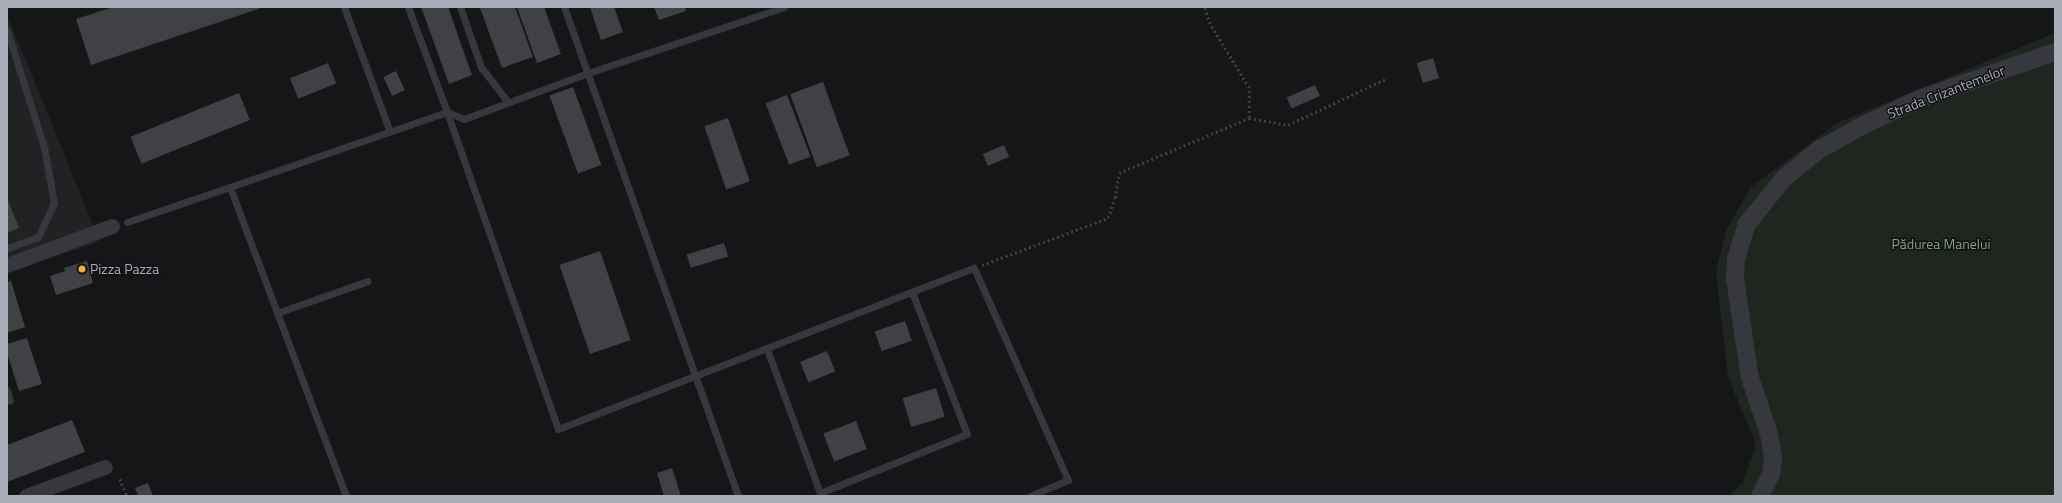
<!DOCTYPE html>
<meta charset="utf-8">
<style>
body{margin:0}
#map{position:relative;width:2062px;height:503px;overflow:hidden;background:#161618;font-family:"Titillium Web",sans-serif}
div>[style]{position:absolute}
.built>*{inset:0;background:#222225}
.green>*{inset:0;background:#1e261f}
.building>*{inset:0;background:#404145;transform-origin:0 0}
.path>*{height:2.5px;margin-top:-1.25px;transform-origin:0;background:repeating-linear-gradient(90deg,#3d3f44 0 2px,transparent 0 5px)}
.service>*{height:7px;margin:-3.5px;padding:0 3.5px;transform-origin:3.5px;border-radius:3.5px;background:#37383d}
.minor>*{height:15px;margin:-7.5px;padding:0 7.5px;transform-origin:7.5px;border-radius:7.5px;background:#37383d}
.tertiary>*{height:18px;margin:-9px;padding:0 9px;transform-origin:9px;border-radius:9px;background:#37383d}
.dots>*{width:11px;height:11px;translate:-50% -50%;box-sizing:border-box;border:2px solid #111113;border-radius:50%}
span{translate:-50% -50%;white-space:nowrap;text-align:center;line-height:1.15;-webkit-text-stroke:3px #111113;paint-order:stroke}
.street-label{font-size:14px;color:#a8adb8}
.park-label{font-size:14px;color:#7fa381}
.poi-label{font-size:14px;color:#a8adb8}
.left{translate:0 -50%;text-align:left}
.frame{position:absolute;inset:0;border:8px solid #a8adb8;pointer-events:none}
</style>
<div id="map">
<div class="built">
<div style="clip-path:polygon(7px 14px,100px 242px,7px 272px)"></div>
</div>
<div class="green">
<div style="clip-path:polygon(2055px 33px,2055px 496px,1730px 496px,1743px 482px,1756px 444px,1728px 377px,1716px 271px,1726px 230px,1751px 187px,1837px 123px)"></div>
</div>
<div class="building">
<div style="clip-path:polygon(113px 7px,264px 7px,91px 65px,76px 19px)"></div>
<div style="clip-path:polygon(421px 7px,448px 7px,472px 75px,449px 84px)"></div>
<div style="clip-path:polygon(482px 7px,515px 7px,533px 57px,502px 68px,480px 8px)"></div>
<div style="clip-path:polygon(517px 7px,544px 7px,561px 54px,537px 63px)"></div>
<div style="clip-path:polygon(590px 7px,614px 7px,623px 32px,601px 40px)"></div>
<div style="clip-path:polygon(654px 7px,685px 7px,686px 11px,659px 20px)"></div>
<div style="left:1433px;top:58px;width:21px;height:17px;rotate:73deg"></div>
<div style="left:328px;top:63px;width:22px;height:41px;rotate:68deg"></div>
<div style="left:396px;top:71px;width:21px;height:14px;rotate:65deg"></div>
<div style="left:823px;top:82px;width:78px;height:35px;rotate:70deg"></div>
<div style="left:1315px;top:85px;width:12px;height:31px;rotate:66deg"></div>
<div style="left:573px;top:87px;width:83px;height:25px;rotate:70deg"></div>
<div style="left:239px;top:93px;width:29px;height:117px;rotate:68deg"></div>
<div style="left:787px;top:95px;width:66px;height:23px;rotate:69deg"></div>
<div style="left:728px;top:118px;width:67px;height:25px;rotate:71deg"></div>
<div style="left:1004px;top:145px;width:13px;height:23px;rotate:67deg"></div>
<div style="clip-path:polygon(7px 198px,19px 228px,7px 233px)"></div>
<div style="left:724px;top:243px;width:14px;height:39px;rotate:73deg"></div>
<div style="left:600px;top:251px;width:94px;height:43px;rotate:71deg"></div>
<div style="clip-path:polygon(87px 261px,93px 283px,56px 295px,50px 276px,65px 271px,64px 268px)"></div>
<div style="clip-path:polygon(11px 281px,25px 327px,7px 333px,7px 282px)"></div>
<div style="left:905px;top:321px;width:21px;height:32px;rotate:71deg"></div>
<div style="clip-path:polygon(27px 338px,42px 384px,19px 391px,7px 353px,7px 344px)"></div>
<div style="left:827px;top:351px;width:22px;height:29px;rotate:68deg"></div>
<div style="left:936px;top:388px;width:30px;height:35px;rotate:73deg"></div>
<div style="clip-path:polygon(72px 420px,85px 452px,7px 482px,7px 445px)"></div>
<div style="left:856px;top:421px;width:30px;height:35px;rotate:69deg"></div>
<div style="clip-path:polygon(672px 468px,681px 496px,664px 496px,657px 473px)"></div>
<div style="clip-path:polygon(148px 483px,153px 496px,135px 496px,138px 495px,135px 488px)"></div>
</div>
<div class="path">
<div style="left:1249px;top:118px;width:40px;rotate:10deg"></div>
<div style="left:1288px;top:125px;width:110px;rotate:-25.2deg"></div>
<div style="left:982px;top:265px;width:134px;rotate:-20.5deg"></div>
<div style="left:1108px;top:218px;width:21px;rotate:-71deg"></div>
<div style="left:1115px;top:198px;width:25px;rotate:-81deg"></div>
<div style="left:1119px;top:173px;width:141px;rotate:-22.9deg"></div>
<div style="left:1249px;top:118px;width:30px;rotate:-90deg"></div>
<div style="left:1249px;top:88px;width:75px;rotate:-121.4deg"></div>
<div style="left:1210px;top:24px;width:18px;rotate:-109deg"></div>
<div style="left:120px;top:479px;width:18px;rotate:68deg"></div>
</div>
<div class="service">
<div style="left:344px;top:7px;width:133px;rotate:69.8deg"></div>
<div style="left:460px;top:7px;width:64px;rotate:70.7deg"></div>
<div style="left:481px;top:67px;width:44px;rotate:52.4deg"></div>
<div style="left:564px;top:7px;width:519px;rotate:70.41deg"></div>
<div style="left:7px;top:30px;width:123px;rotate:72.5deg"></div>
<div style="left:44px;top:147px;width:57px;rotate:79.9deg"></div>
<div style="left:54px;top:203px;width:38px;rotate:115deg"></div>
<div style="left:38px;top:237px;width:33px;rotate:160deg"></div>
<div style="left:447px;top:112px;width:336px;rotate:70.7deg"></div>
<div style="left:558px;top:429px;width:446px;rotate:-21.2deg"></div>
<div style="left:974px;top:268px;width:232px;rotate:66.1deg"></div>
<div style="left:1068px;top:480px;width:41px;rotate:157.2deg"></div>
<div style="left:447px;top:112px;width:18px;rotate:22deg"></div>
<div style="left:464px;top:119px;width:132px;rotate:-20.4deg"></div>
<div style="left:588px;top:73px;width:207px;rotate:-18.6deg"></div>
<div style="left:127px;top:222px;width:109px;rotate:-18.8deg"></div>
<div style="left:277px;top:313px;width:96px;rotate:-19.4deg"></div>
<div style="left:767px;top:349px;width:153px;rotate:69.8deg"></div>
<div style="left:820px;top:493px;width:158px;rotate:-21.9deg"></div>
<div style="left:967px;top:434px;width:152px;rotate:-111.2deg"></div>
<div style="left:7px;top:390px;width:11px;rotate:75deg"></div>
<div style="left:346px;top:496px;width:330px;rotate:-110.6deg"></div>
<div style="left:230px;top:187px;width:230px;rotate:-19.1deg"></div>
<div style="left:447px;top:112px;width:112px;rotate:-110.4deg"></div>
</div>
<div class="minor">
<div style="left:7px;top:265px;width:112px;rotate:-20.4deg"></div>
<div style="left:26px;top:496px;width:84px;rotate:-20.2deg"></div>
</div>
<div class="tertiary">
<div style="left:1760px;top:496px;width:25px;rotate:-63deg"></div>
<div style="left:1771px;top:474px;width:17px;rotate:-83deg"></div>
<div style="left:1773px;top:457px;width:23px;rotate:-100deg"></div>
<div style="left:1769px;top:434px;width:59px;rotate:-108.7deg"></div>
<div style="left:1750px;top:378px;width:100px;rotate:-98.6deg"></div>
<div style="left:1735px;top:279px;width:20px;rotate:-87deg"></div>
<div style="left:1736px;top:259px;width:37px;rotate:-73deg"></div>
<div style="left:1747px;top:224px;width:59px;rotate:-51.2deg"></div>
<div style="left:1784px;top:178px;width:46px;rotate:-38.9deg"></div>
<div style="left:1820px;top:149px;width:50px;rotate:-28.6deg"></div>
<div style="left:1864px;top:125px;width:61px;rotate:-25.3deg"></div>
<div style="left:1919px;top:99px;width:144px;rotate:-19.1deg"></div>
</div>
<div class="dots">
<div style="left:82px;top:269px;background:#f2b134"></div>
</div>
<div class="street-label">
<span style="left:1946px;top:92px;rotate:-21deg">Strada Crizantemelor</span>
</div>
<div class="park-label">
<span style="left:1941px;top:244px">Pădurea Manelui</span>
</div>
<div class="poi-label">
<span class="left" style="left:90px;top:269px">Pizza Pazza</span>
</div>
<div class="frame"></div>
</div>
